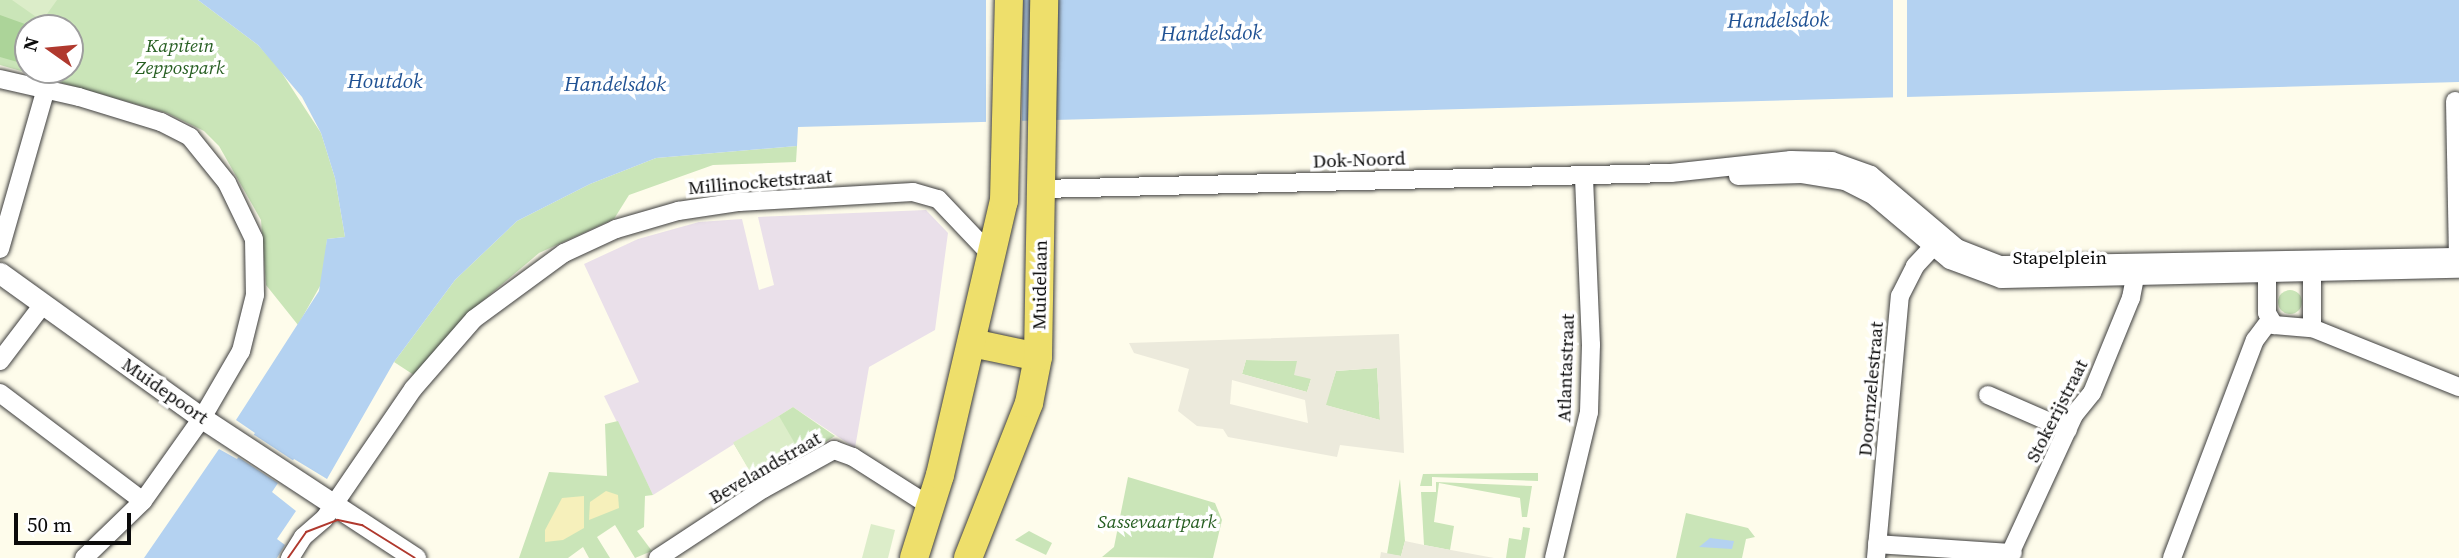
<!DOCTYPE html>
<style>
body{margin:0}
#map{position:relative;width:2459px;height:558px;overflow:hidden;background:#fefceb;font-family:"Source Serif 4",serif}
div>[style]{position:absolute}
.industrial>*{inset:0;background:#eae0ea}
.green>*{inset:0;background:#cae5b8}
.round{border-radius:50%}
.forest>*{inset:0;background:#acd499}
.sand>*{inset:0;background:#f6f0bb}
.pitch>*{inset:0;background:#dcedc9;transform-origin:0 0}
.plaza>*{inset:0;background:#eceadc}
.water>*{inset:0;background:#b4d2f1}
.pier>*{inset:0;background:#fefceb;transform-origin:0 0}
.roads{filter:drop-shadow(0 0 2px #3e3e3e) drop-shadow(0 0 2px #3e3e3e)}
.minor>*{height:18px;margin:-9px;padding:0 9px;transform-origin:9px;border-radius:9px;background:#fff}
.tertiary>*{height:21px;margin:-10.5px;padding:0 10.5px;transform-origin:10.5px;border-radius:10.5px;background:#fff}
.primary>*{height:28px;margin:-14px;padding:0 14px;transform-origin:14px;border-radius:14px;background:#eedf6b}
.tram>*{height:2px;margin:-1px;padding:0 1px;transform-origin:1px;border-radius:1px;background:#b0392e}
span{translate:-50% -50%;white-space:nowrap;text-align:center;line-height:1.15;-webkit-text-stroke:7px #fff;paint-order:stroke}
.park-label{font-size:19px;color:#265e21;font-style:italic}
.street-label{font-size:19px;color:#0b0b0b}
.water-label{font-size:21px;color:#1f5193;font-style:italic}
.north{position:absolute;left:14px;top:14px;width:70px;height:70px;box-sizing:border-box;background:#fff;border:2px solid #9d9d9d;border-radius:50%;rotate:285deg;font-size:19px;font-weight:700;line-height:28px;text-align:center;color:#0b0b0b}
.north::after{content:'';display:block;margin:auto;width:24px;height:32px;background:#b0392e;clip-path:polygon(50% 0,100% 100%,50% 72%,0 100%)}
.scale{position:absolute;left:14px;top:513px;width:117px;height:32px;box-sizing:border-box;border:4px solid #0b0b0b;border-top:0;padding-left:9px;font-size:21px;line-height:24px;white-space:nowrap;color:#0b0b0b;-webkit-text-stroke:5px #fff;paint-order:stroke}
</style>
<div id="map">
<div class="industrial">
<div style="clip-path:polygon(926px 210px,948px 233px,935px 330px,869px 367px,855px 448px,793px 407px,653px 495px,604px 396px,639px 382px,584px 264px,638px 239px,699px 222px,742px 219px,759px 290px,774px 285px,758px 217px)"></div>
</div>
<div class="green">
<div style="clip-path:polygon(evenodd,0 0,198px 0,258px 45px,278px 67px,321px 133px,335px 178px,345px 237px,327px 239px,324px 279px,298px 325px,266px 285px,261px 220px,219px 146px,204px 131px,167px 113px,0 65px,0 0,28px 28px,70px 28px,70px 70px,28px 70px,28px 28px)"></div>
<div style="clip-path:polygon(797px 146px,796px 162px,713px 165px,629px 195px,614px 219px,539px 253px,480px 303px,417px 377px,394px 362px,455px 280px,517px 221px,590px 184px,656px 158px)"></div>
<div class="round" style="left:2278px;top:290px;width:24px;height:24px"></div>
<div style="clip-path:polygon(1246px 360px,1297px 361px,1311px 379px,1307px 392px,1242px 374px)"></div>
<div style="clip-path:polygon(1377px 368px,1380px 420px,1325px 405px,1336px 371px)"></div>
<div style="clip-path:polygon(793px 407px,835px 436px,758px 484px,734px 444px)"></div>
<div style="clip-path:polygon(618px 421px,653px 495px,645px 496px,644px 527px,637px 531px,652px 551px,635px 558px,615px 525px,597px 537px,610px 558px,589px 558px,583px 547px,568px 558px,519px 558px,549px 472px,607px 476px,605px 424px)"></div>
<div style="clip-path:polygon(1538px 473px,1538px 481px,1432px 477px,1432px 486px,1420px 486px,1423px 474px)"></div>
<div style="clip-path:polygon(1128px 477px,1215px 503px,1222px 520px,1213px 558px,1102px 557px,1114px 547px)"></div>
<div style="clip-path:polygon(1400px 479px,1405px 541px,1401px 556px,1387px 554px)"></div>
<div style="clip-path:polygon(1436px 482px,1532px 486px,1527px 517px,1522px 517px,1520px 498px,1439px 483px,1434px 522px,1454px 526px,1450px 550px,1424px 545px,1421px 492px,1436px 492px)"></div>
<div style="clip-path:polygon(1686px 513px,1748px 528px,1755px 537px,1746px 539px,1742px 558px,1676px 558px)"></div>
<div style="clip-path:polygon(1523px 527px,1530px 528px,1525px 558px,1506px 558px,1509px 538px,1521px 540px)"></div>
<div style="clip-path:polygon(1029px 531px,1052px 543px,1046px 555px,1015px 540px)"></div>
</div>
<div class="forest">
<div style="clip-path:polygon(0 15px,36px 28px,28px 28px,28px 65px,0 57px)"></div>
</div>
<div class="sand">
<div style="clip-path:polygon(606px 491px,618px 495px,619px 508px,589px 520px,590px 502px)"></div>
<div style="clip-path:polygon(584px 496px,584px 528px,563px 540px,545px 542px,545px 530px,562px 498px)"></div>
</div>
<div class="pitch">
<div style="clip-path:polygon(12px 0,57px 0,42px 21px)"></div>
<div style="left:779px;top:416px;width:39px;height:53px;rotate:60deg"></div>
<div style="clip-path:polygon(871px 524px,895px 530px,888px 558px,862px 558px)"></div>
</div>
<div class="plaza">
<div style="clip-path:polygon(evenodd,1399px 334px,1404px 453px,1340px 445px,1337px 457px,1228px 437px,1223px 429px,1197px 426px,1178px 411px,1189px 369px,1134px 353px,1129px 343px,1399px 334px,1246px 360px,1297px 361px,1294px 375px,1311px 379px,1307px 392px,1242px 374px,1246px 360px,1399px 334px,1377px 368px,1380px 420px,1326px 405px,1336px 371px,1377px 368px,1399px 334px,1232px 380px,1305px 400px,1308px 423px,1230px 404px,1232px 380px)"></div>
<div style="clip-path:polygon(1405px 541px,1424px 545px,1494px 558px,1380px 558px,1381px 552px,1401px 556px)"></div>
</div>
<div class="water">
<div style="clip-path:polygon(198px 0,2459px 0,2459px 82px,798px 127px,797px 146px,656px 158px,590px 184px,517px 221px,455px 280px,394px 362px,327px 479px,294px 459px,272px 492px,296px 511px,277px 539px,285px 545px,277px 558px,144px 558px,219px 449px,237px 459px,255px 433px,236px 420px,319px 291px,327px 239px,345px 237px,335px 178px,321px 133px,302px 97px,258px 45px)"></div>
<div style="clip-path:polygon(1710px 538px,1734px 541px,1732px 549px,1699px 547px)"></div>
</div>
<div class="pier">
<div style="left:986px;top:0;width:36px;height:124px"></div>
<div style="left:1893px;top:0;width:14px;height:100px"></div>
<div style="clip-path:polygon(242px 427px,326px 482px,295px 463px,281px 485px,227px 450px,236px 455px,251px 434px)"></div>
</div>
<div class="roads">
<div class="minor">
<div style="left:0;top:79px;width:81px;rotate:12.8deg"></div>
<div style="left:79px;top:97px;width:86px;rotate:17deg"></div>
<div style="left:161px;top:122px;width:33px;rotate:27deg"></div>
<div style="left:190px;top:137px;width:59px;rotate:51.2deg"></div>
<div style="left:227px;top:183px;width:62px;rotate:64.3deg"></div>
<div style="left:254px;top:239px;width:56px;rotate:89deg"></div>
<div style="left:255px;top:295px;width:58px;rotate:104deg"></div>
<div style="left:241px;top:351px;width:78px;rotate:120.2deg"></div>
<div style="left:202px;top:418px;width:102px;rotate:125.4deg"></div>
<div style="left:143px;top:501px;width:82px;rotate:136deg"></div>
<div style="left:2455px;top:101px;width:156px;rotate:88.9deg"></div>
<div style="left:1738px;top:176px;width:64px;rotate:-1.8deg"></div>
<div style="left:1802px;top:174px;width:44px;rotate:9.2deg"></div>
<div style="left:1845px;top:181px;width:33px;rotate:27deg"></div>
<div style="left:1874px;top:196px;width:99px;rotate:40.1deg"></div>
<div style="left:1950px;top:260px;width:54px;rotate:20.4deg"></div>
<div style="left:2001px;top:279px;width:458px;rotate:-1.3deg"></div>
<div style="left:1042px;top:189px;width:629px;rotate:-1.46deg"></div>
<div style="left:1671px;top:173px;width:121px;rotate:-6.2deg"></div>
<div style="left:1791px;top:160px;width:41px;rotate:1.4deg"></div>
<div style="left:1832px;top:161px;width:41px;rotate:19.7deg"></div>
<div style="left:1871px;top:175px;width:113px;rotate:40.3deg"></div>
<div style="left:1957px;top:248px;width:46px;rotate:21.6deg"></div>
<div style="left:2000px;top:265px;width:459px;rotate:-1deg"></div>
<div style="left:0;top:249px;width:163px;rotate:-74deg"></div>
<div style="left:2267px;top:264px;width:49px;rotate:90deg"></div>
<div style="left:2267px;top:313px;width:14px;rotate:60deg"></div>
<div style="left:2274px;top:325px;width:38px;rotate:5deg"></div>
<div style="left:2312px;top:328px;width:158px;rotate:21.9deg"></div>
<div style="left:2312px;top:328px;width:65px;rotate:-90deg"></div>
<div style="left:0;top:361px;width:68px;rotate:-52.8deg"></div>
<div style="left:0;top:393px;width:179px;rotate:37.1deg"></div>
<div style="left:1988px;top:395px;width:87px;rotate:23.6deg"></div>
<div style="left:1877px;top:544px;width:136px;rotate:3.8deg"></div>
<div style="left:290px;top:558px;width:25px;rotate:-58deg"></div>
<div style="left:303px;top:537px;width:28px;rotate:-41deg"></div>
<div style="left:324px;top:519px;width:158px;rotate:-55.6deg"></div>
<div style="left:413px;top:389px;width:93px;rotate:-48.9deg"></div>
<div style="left:474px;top:319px;width:112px;rotate:-36.3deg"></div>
<div style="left:564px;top:253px;width:57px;rotate:-24.8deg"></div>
<div style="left:616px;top:229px;width:65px;rotate:-16.2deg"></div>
<div style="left:678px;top:211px;width:62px;rotate:-8.4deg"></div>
<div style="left:739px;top:202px;width:174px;rotate:-3.3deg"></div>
<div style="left:913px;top:192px;width:26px;rotate:16deg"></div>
<div style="left:938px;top:199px;width:79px;rotate:46.5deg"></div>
<div style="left:658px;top:558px;width:126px;rotate:-33.3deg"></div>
<div style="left:763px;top:489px;width:81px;rotate:-28.8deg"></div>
<div style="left:834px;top:450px;width:20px;rotate:20deg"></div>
<div style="left:853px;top:457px;width:91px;rotate:32.5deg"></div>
<div style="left:1554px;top:558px;width:150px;rotate:-76.5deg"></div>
<div style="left:1589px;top:412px;width:67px;rotate:-88.3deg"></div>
<div style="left:1591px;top:345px;width:170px;rotate:-92.4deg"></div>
<div style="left:1876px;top:558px;width:263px;rotate:-84.8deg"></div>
<div style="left:1900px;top:296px;width:34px;rotate:-63deg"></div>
<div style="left:1915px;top:266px;width:35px;rotate:-47deg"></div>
<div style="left:2008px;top:558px;width:157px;rotate:-65.2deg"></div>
<div style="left:2074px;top:415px;width:28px;rotate:-51deg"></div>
<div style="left:2092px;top:393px;width:103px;rotate:-67.7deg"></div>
<div style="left:2131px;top:298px;width:20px;rotate:-79deg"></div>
<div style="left:2172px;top:558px;width:233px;rotate:-69.2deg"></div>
<div style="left:2255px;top:340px;width:25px;rotate:-53deg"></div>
</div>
<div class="tertiary">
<div style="left:0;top:273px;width:249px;rotate:35.7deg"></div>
<div style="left:202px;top:418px;width:255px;rotate:33.3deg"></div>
</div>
<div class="primary">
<div style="left:972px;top:343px;width:67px;rotate:12deg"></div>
<div style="left:914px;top:558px;width:87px;rotate:-72.6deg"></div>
<div style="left:940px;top:475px;width:281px;rotate:-76.9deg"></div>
<div style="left:1004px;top:201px;width:201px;rotate:-88.6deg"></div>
<div style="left:968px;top:558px;width:167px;rotate:-68.5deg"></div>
<div style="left:1029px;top:403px;width:47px;rotate:-78.9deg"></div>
<div style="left:1038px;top:357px;width:357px;rotate:-89deg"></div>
</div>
</div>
<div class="tram">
<div style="left:288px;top:558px;width:32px;rotate:-55deg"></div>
<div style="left:306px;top:532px;width:34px;rotate:-21deg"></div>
<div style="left:338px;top:520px;width:25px;rotate:12deg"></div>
<div style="left:362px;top:525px;width:62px;rotate:31.9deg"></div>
</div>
<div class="park-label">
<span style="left:180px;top:57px">Kapitein<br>Zeppospark</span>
<span style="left:1157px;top:522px">Sassevaartpark</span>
</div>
<div class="street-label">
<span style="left:1359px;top:160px;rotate:-2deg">Dok-Noord</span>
<span style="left:760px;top:182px;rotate:-5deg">Millinocketstraat</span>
<span style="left:2060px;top:258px">Stapelplein</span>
<span style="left:1040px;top:285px;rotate:-89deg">Muidelaan</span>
<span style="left:1566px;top:368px;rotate:-88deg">Atlantastraat</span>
<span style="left:1871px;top:389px;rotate:-85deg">Doornzelestraat</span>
<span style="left:165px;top:391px;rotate:35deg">Muidepoort</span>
<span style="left:2057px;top:411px;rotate:-63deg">Stokerijstraat</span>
<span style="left:765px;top:468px;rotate:-30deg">Bevelandstraat</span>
</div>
<div class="water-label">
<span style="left:1778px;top:20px;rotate:-1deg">Handelsdok</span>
<span style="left:1211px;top:33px;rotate:-1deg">Handelsdok</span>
<span style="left:385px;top:81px">Houtdok</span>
<span style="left:615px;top:84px">Handelsdok</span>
</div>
<div class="north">N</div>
<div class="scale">50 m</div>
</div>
